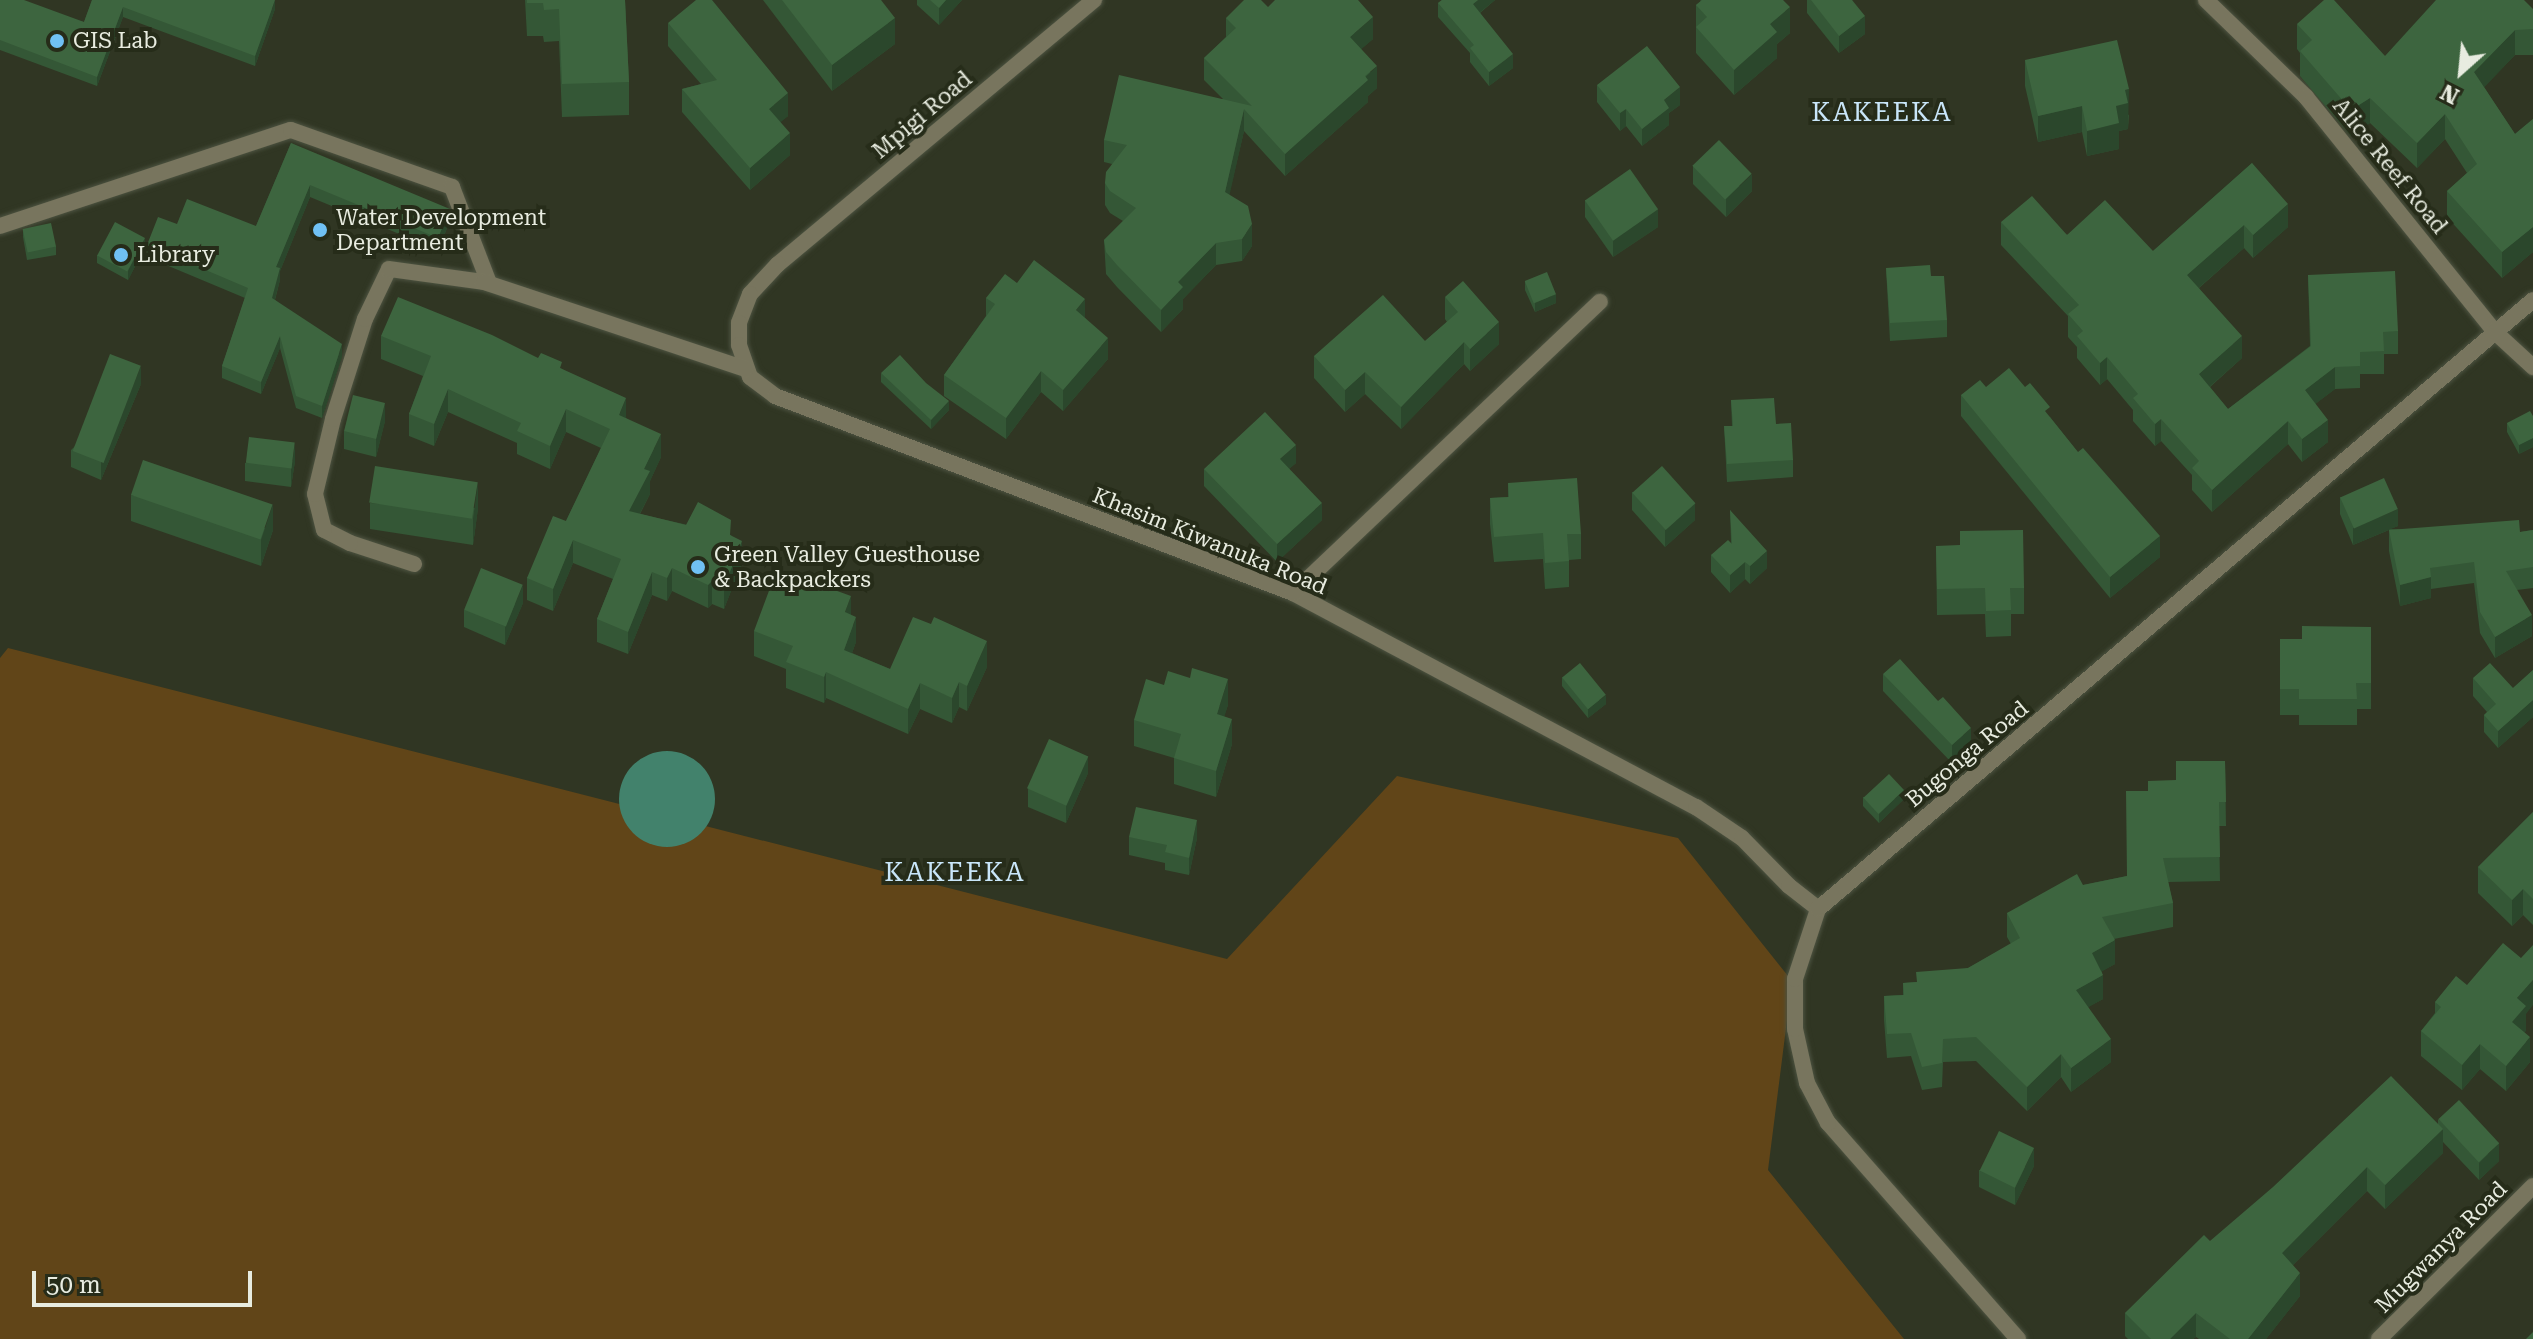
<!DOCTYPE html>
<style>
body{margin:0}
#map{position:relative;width:2533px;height:1339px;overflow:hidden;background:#303623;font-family:"Roboto Serif",serif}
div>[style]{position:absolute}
.green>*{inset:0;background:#614518}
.water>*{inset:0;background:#42826c}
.round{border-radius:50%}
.roads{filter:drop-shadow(0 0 2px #4d5341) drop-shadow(0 0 2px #4d5341)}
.minor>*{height:16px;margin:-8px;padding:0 8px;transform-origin:8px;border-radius:8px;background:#78755e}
.tertiary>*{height:16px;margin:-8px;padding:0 8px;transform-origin:8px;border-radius:8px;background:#78755e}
.wall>*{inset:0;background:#345736}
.shaded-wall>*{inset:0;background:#2b472c}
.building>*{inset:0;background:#3d653f;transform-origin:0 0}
.dots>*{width:22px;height:22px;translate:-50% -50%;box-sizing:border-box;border:4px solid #262c19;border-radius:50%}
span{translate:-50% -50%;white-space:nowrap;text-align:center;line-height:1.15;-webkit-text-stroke:8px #262c19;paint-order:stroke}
.poi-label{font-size:22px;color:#e8ece0}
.left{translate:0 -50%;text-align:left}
.street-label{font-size:22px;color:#e8ece0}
.quarter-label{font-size:26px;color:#c9e6f9;letter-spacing:2px}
.north{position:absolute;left:2421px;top:32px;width:80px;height:80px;-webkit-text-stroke:6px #262c19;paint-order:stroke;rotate:207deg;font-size:22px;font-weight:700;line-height:32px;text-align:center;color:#e8ece0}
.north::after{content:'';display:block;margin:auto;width:28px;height:36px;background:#e8ece0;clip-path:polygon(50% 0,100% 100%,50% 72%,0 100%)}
.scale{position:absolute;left:32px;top:1271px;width:220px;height:36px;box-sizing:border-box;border:4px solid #e8ece0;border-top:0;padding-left:10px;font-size:24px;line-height:28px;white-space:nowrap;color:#e8ece0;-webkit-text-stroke:6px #262c19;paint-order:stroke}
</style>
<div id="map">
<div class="green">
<div style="clip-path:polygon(8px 648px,1227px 959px,1397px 776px,1678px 838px,1792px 981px,1768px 1170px,1904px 1339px,0 1339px,0 658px)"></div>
</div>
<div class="water">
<div class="round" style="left:619px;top:751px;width:96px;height:96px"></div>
</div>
<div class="roads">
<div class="minor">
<div style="left:1094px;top:0;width:412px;rotate:140.1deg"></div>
<div style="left:778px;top:264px;width:41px;rotate:133deg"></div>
<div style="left:750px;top:294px;width:31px;rotate:111deg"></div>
<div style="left:739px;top:323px;width:22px;rotate:90deg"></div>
<div style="left:739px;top:345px;width:34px;rotate:71deg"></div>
<div style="left:750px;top:377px;width:31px;rotate:37deg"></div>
<div style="left:775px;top:396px;width:554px;rotate:20.82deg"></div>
<div style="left:1293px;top:593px;width:456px;rotate:28deg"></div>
<div style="left:1696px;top:807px;width:55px;rotate:34deg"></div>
<div style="left:1742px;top:838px;width:67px;rotate:45.6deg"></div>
<div style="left:1789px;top:886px;width:37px;rotate:38deg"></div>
<div style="left:2206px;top:0;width:139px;rotate:44.1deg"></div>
<div style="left:2306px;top:97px;width:302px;rotate:51.2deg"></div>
<div style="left:2495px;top:332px;width:52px;rotate:42.6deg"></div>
<div style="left:0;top:226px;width:306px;rotate:-18.3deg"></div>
<div style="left:291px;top:130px;width:171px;rotate:19.5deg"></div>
<div style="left:452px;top:187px;width:103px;rotate:68.9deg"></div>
<div style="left:414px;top:564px;width:67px;rotate:-161.8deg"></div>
<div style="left:350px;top:543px;width:29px;rotate:-153deg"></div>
<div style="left:324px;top:530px;width:37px;rotate:-104deg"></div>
<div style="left:315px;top:494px;width:77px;rotate:-76.5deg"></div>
<div style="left:333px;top:419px;width:105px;rotate:-72.3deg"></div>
<div style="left:365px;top:319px;width:55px;rotate:-64.4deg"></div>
<div style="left:389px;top:269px;width:96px;rotate:7.8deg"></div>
<div style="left:484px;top:282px;width:276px;rotate:18.4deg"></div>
<div style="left:1293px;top:593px;width:423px;rotate:-43.5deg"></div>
<div style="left:2018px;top:1339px;width:288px;rotate:-131.3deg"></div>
<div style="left:1828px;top:1123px;width:45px;rotate:-117.7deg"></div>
<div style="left:1807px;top:1083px;width:55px;rotate:-102.5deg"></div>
<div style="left:1795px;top:1029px;width:50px;rotate:-90deg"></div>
<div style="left:1795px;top:979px;width:74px;rotate:-71.8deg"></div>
<div style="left:1818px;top:909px;width:939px;rotate:-40.42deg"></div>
</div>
<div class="tertiary">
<div style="left:2379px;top:1339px;width:217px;rotate:-44.8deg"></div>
</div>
</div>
<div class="wall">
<div style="clip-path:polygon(0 0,84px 22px,92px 0,275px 9px,255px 66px,123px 17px,97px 86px,0 50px)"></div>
<div style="clip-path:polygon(525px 0,625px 0,629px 82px,629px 115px,562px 117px,559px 41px,544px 42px,543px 36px,527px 36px)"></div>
<div style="clip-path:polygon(763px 0,881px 0,895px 44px,832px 91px)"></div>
<div style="clip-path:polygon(917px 0,962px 0,939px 25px,917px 5px)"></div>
<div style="clip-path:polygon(1442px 0,1495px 0,1480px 13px,1513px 68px,1489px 86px,1470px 62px,1470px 53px,1438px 17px,1438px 3px)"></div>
<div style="clip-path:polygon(1700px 0,1783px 0,1790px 33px,1777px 44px,1777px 58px,1734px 95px,1696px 53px,1696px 5px,1701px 1px)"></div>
<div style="clip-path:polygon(1807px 0,1852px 0,1865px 34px,1839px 53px,1807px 13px)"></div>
<div style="clip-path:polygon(1268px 7px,1373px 39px,1361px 49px,1377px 88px,1368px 96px,1368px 102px,1285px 176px,1244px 131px,1229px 195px,1252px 246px,1242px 261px,1216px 265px,1183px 299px,1183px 309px,1161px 332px,1117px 287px,1106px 274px,1104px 240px,1123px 221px,1110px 213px,1105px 205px,1105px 183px,1112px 164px,1104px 162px,1104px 140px,1223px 99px,1204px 80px,1204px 58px,1226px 37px,1226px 18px)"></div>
<div style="clip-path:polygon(2533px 9px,2533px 55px,2515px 55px,2484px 87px,2515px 134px,2533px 119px,2533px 252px,2502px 278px,2447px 217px,2447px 191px,2467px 173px,2445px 139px,2417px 168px,2370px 123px,2351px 136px,2300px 76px,2300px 53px,2297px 49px,2297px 24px,2385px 56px)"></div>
<div style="clip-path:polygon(668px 23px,788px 116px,780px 122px,790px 155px,750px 190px,682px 112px,682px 89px,701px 84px,668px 46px)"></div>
<div style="clip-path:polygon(2025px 60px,2129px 115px,2128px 129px,2119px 131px,2119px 149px,2087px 156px,2082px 132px,2038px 142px,2025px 86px)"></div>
<div style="clip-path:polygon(1597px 85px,1680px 105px,1669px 113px,1669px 125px,1642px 146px,1626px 126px,1620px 131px,1597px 102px)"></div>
<div style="clip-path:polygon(291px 143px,450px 221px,438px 250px,310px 197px,280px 271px,280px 280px,275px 300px,342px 356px,322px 418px,296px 408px,280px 348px,261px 394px,222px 378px,222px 366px,245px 298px,147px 257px,147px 245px,177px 224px,256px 226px)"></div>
<div style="clip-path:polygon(2252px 163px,2288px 227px,2253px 258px,2244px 248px,2199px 288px,2242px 358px,2210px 387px,2228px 409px,2310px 346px,2308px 275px,2398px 331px,2398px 354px,2384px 354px,2384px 374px,2360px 374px,2360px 388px,2335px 389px,2315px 404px,2328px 442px,2302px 462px,2288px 444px,2212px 512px,2192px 490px,2192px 475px,2161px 441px,2155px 446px,2133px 421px,2133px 410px,2107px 379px,2100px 385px,2077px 358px,2077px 347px,2068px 337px,2068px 316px,2001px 245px,2001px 222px,2153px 251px)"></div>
<div style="clip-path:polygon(1693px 166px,1752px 191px,1726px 217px,1693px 184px)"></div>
<div style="clip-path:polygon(1585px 200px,1658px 227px,1613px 257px,1585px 217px)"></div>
<div style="clip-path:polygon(23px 229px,56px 246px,56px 255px,27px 260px,23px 237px)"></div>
<div style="clip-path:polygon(145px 247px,128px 280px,97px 263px,97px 255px)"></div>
<div style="clip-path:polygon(1886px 268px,1931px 276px,1947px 320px,1947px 337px,1890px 341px)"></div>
<div style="clip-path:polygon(1525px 281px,1556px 303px,1535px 312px,1525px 290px)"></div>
<div style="clip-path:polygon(1017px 283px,1085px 318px,1108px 359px,1063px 411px,1041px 392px,1006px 439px,944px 396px,944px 375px,986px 316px,986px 298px)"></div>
<div style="clip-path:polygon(1445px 297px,1499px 344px,1470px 371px,1464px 364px,1401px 429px,1365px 394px,1345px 412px,1314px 378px,1314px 356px,1425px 341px,1447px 322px,1445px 319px)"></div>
<div style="clip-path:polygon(381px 336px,538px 358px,562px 369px,626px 418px,661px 457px,650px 481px,650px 494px,640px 514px,731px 535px,742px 563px,724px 609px,712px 604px,708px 608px,672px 591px,667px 601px,652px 595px,628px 654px,597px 642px,597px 619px,613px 579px,573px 563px,553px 611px,527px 600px,527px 578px,566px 521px,601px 448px,566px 432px,550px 469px,517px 454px,517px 443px,448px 412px,434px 446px,409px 436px,409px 414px,423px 376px,381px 359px)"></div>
<div style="clip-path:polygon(881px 373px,949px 410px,931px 429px,881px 382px)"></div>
<div style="clip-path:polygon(141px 384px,101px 480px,71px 467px,71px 450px)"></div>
<div style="clip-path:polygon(1986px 387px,2050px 417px,2160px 557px,2110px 598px,1961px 416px,1961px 395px)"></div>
<div style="clip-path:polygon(1731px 400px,1776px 424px,1793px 460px,1793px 477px,1727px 482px,1724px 426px,1732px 426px)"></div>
<div style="clip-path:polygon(2533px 416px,2533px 447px,2519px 454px,2507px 432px,2507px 423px)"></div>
<div style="clip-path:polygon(385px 421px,376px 457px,344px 449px,344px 431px)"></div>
<div style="clip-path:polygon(295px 461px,291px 487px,245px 481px,245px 463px)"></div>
<div style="clip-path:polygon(1296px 463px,1289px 469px,1322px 520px,1277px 562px,1204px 486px,1204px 469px)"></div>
<div style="clip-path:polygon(1508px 483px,1581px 534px,1581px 559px,1569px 560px,1569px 587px,1545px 589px,1543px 559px,1494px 562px,1490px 524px,1490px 498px,1508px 497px)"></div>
<div style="clip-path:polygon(1632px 492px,1695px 520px,1665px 547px,1632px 510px)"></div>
<div style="clip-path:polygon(131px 495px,273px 530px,261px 566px,131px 521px)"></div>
<div style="clip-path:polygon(2340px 497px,2398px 526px,2390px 529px,2520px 532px,2533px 530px,2533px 588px,2517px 590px,2532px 636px,2495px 658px,2480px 633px,2474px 583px,2431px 589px,2431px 598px,2400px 606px,2389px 551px,2389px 530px,2353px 545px,2340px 514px)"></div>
<div style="clip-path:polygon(370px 503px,478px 508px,473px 545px,370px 529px)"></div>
<div style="clip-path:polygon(1730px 510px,1767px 568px,1750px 584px,1745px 579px,1730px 593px,1711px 572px,1711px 555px,1731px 543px)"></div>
<div style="clip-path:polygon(1936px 546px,2024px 588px,2024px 614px,2011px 614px,2011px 636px,1986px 637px,1985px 614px,1937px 615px)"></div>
<div style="clip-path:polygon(523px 603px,505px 645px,464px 627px,464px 610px)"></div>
<div style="clip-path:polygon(851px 614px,856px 642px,852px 653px,890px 669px,987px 667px,967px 711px,959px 707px,952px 723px,920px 709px,908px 734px,826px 698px,824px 703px,786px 688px,786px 669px,754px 656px,754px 631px)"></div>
<div style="clip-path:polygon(2371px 627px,2371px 709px,2357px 709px,2357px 725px,2299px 725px,2299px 715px,2280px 715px,2280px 639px,2302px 639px)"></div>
<div style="clip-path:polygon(2533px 670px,2533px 717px,2498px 748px,2484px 732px,2484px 715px,2487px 712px,2473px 696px,2473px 678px,2513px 688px)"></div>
<div style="clip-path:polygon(1883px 674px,1938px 701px,1971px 745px,1952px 763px,1883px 691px)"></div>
<div style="clip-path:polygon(1562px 677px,1606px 704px,1588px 718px,1562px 686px)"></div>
<div style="clip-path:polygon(1228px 705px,1224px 716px,1232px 744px,1216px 797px,1174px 784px,1174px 758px,1134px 746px,1134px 720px)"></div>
<div style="clip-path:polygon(2225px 761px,2226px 826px,2219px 826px,2220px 881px,2168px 882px,2173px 903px,2173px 927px,2114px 939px,2115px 964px,2102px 971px,2103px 999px,2088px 1007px,2111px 1062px,2071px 1092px,2061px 1077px,2027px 1111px,1976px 1061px,1943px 1062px,1942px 1087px,1922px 1090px,1911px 1056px,1887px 1058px,1884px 1020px,1884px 996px,1903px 995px,1903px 983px,1916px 982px,1968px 968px,2011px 944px,2007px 937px,2007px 913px,2083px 885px,2127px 876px,2148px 791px)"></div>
<div style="clip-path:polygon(1088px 773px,1066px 823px,1028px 807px,1028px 789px)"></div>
<div style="clip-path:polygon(1863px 797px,1904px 799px,1879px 823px,1863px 806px)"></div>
<div style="clip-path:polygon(2533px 812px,2533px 925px,2523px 915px,2512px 926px,2478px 893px,2478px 867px)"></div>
<div style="clip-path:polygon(1129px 837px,1197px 838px,1189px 875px,1165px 870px,1165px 863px,1129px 855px)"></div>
<div style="clip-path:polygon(2467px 985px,2526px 1014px,2524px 1032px,2530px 1062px,2506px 1091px,2480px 1069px,2462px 1090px,2421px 1056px,2421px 1031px,2435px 1013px,2435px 1002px)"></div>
<div style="clip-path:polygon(2438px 1119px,2499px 1161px,2479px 1180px,2443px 1142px,2443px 1153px,2385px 1209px,2367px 1191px,2293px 1265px,2300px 1296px,2266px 1339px,2199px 1339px,2196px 1337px,2193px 1339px,2128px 1339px,2125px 1336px,2125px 1313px,2210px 1241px,2438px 1124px)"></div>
<div style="clip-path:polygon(2034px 1166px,2015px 1205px,1979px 1187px,1979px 1170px)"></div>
</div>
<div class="shaded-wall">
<div style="clip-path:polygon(275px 0,275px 9px,255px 66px,255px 56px)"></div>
<div style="clip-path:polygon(946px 0,962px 0,939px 25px,939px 8px)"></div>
<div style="clip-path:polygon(1478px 0,1495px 0,1473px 18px,1473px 4px)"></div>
<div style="clip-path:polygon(123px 7px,123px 17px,97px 86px,97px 77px)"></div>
<div style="clip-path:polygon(1790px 7px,1790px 33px,1777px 44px,1777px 58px,1734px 95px,1734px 70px,1770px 24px)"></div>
<div style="clip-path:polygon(1865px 16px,1865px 34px,1839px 53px,1839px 36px)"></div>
<div style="clip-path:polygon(1373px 17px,1373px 39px,1350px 59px,1350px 37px)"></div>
<div style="clip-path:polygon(895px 18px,895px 44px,832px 91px,832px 65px)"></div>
<div style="clip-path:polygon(2515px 30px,2515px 55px,2474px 98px,2474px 72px)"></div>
<div style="clip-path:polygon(1513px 54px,1513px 68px,1489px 86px,1489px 72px)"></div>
<div style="clip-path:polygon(1377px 66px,1377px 88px,1368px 96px,1368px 102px,1285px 176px,1285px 154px)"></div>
<div style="clip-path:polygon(1680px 87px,1680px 105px,1669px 113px,1669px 125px,1642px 146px,1642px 129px,1664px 100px)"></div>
<div style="clip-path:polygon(2129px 89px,2128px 129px,2119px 131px,2119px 149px,2087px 156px,2087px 131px,2116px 106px,2125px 90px)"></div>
<div style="clip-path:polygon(788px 93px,788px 116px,769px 132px,769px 109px)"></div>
<div style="clip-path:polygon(2370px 98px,2370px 123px,2351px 136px,2351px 110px)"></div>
<div style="clip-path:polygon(2082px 106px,2082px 132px,2038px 142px,2038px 116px)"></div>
<div style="clip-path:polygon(1244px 109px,1244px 131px,1225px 215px,1225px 192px)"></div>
<div style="clip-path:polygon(1626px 109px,1626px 126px,1620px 131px,1620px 113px)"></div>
<div style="clip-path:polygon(2445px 114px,2445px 139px,2417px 168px,2417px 143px)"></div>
<div style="clip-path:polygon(790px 133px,790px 155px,750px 190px,750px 168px)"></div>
<div style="clip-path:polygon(1752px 174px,1752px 191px,1726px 217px,1726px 199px)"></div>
<div style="clip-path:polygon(310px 185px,310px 197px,280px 271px,280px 280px,272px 310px,272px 298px,276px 267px)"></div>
<div style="clip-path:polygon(2288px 204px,2288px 227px,2253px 258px,2253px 235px)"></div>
<div style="clip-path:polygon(450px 209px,450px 221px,438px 250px,438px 238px)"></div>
<div style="clip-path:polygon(1658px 209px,1658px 227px,1613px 257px,1613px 240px)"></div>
<div style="clip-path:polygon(1252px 224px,1252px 246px,1242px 261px,1242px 239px)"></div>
<div style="clip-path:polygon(2244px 225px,2244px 248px,2187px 298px,2187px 275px)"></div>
<div style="clip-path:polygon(2533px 227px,2533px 252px,2502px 278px,2502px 252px)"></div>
<div style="clip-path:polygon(145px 238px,145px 247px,128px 280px,128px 271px)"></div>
<div style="clip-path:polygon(1216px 243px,1216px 265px,1183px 299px,1183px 309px,1161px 332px,1161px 310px,1178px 282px)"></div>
<div style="clip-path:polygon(1556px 294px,1556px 303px,1535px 312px,1535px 303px)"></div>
<div style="clip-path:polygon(1085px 299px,1085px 320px,1076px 310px)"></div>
<div style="clip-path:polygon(1499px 322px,1499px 344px,1470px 371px,1470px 349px)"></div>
<div style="clip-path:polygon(280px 336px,280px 348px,261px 394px,261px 382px)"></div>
<div style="clip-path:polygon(2242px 336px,2242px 358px,2199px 396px,2199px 374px)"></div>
<div style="clip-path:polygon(1108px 338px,1108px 359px,1063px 411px,1063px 390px)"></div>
<div style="clip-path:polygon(1464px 342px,1464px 364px,1401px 429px,1401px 407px)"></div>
<div style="clip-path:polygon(342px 344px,342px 356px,322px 418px,322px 406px)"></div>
<div style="clip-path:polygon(2107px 357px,2107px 379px,2100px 385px,2100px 363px)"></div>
<div style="clip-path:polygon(141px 366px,141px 384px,101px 480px,101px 462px)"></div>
<div style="clip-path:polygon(2335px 367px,2335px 389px,2305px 412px,2305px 390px)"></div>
<div style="clip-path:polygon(1041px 371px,1041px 392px,1006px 439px,1006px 418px)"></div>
<div style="clip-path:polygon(1365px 372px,1365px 394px,1345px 412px,1345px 390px)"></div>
<div style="clip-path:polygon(448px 389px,448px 412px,434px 446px,434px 424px)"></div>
<div style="clip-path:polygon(626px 398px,626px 421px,619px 415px)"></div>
<div style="clip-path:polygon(949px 401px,949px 410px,931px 429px,931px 420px)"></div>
<div style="clip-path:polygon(385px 403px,385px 421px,376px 457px,376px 439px)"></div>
<div style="clip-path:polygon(566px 409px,566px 432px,550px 469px,550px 446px)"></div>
<div style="clip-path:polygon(2161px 419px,2161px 441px,2155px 446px,2155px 424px)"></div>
<div style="clip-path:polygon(2328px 420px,2328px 442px,2302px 462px,2302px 439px)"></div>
<div style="clip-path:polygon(2288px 421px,2288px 444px,2212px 512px,2212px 490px)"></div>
<div style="clip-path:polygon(661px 434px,661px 457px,650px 481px,650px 494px,629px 534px,629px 511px,644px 469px)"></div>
<div style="clip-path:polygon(2533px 438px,2533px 447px,2519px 454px,2519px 445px)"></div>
<div style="clip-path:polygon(295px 443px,295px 461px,291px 487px,291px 470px)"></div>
<div style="clip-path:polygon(1296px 445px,1296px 463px,1280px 477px,1280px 459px)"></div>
<div style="clip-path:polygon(478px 482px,478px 508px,473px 545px,473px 519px)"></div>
<div style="clip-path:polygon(1322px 503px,1322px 520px,1277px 562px,1277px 544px)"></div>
<div style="clip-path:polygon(1695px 503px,1695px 520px,1665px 547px,1665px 530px)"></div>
<div style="clip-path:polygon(273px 504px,273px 530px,261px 566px,261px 540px)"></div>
<div style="clip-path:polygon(2398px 509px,2398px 526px,2353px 545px,2353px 528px)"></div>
<div style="clip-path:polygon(2160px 536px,2160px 557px,2110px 598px,2110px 577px)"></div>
<div style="clip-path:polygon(573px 540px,573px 563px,553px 611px,553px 589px)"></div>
<div style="clip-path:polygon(742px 541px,742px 563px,724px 609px,724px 587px)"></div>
<div style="clip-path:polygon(1767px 551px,1767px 568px,1750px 584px,1750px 566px)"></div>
<div style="clip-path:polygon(1745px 562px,1745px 579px,1730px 593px,1730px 575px)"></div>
<div style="clip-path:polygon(672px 568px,672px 591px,667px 601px,667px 578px)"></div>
<div style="clip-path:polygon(652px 572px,652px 595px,628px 654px,628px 632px)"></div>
<div style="clip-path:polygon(2431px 577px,2431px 598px,2400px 606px,2400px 585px)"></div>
<div style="clip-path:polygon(712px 581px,712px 604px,708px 608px,708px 585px)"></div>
<div style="clip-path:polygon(523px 585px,523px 603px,505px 645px,505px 627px)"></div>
<div style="clip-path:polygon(851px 596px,851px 622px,845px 612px)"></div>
<div style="clip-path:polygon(2532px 615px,2532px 636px,2495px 658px,2495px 637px)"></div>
<div style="clip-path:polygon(856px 617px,856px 642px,844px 675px,844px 650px)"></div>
<div style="clip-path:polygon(987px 641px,987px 667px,967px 711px,967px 686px)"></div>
<div style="clip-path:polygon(826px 672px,826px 698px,824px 703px,824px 677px)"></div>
<div style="clip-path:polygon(1228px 679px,1228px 705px,1217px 740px,1217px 714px)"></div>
<div style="clip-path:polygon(959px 682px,959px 707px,952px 723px,952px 698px)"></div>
<div style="clip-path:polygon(920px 683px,920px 709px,908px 734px,908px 709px)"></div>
<div style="clip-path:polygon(1606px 695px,1606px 704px,1588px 718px,1588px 709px)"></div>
<div style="clip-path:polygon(2533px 700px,2533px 717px,2498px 748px,2498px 731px)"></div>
<div style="clip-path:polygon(1232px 719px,1232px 744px,1216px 797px,1216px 771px)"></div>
<div style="clip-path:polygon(1971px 728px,1971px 745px,1952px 763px,1952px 745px)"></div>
<div style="clip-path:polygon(1088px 756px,1088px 773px,1066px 823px,1066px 805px)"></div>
<div style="clip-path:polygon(1904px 790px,1904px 799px,1879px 823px,1879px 814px)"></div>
<div style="clip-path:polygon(1197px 820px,1197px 838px,1189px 875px,1189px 858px)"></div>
<div style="clip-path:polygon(2523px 889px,2523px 915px,2512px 926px,2512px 900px)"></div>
<div style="clip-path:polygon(2115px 940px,2115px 964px,2092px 977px,2092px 953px)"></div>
<div style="clip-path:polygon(2103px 975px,2103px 999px,2076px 1014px,2076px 990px)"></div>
<div style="clip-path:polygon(2533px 980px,2533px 1005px,2526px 1014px,2526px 1031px,2512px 1047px,2512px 1022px,2517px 998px)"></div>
<div style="clip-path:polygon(2530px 1037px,2530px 1062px,2506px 1091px,2506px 1066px)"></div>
<div style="clip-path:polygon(2111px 1039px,2111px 1062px,2071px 1092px,2071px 1068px)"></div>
<div style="clip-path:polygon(2480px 1044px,2480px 1069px,2462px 1090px,2462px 1065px)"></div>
<div style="clip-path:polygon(2061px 1054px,2061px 1077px,2027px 1111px,2027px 1087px)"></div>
<div style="clip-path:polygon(2443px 1129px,2443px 1153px,2385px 1209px,2385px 1185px)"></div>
<div style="clip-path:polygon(2499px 1143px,2499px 1161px,2479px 1180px,2479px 1163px)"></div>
<div style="clip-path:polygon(2034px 1148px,2034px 1166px,2015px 1205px,2015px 1188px)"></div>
<div style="clip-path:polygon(2367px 1167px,2367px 1191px,2282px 1276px,2282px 1253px)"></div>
<div style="clip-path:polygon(2300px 1273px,2300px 1296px,2266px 1339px,2248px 1339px)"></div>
<div style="clip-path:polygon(2196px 1313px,2196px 1337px,2193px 1339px,2170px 1339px)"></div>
</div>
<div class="building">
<div style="clip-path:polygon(0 0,24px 0,84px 22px,92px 0,275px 0,255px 56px,123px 7px,97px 77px,0 40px)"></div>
<div style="clip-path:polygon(527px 0,625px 0,629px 82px,562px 84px,559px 9px,544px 10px,543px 3px,527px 3px)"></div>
<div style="clip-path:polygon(696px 0,712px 0,788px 93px,769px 109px,790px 133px,750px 168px,682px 89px,717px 80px,668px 23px)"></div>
<div style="clip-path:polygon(782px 0,881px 0,895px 18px,832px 65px)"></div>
<div style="clip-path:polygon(930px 0,946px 0,939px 8px)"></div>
<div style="clip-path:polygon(1244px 0,1261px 0,1268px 7px,1275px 0,1358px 0,1373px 17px,1350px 37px,1377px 66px,1365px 76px,1368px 80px,1285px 154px,1244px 109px,1225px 192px,1248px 206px,1252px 224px,1242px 239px,1216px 243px,1178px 282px,1183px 287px,1161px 310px,1117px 265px,1106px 252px,1104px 240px,1136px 208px,1110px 191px,1105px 183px,1106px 172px,1127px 145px,1104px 140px,1119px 75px,1252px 106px,1204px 58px,1236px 28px,1226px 18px)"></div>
<div style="clip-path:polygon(1442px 0,1478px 0,1473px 4px,1513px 54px,1489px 72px,1470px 48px,1474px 45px,1438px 3px)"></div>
<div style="clip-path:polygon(1702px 0,1783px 0,1790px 7px,1770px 24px,1777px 32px,1734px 70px,1696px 27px,1707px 17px,1696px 5px)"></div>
<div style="clip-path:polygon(1811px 0,1852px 0,1865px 16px,1839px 36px)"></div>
<div style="clip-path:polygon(2324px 0,2334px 0,2385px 56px,2436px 0,2524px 0,2533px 9px,2533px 29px,2515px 30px,2474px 72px,2515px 134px,2533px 119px,2533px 227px,2502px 252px,2447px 191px,2477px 164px,2445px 114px,2417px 143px,2370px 98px,2351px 110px,2300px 51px,2312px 40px,2297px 24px)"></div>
<div style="clip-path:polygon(2117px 40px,2129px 89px,2125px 90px,2128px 103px,2116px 106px,2119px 123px,2087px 131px,2082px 106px,2038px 116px,2025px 60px)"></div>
<div style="clip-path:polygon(1647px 46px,1680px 87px,1664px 100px,1669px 108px,1642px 129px,1626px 109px,1620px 113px,1597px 85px)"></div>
<div style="left:1719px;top:140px;width:47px;height:37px;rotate:46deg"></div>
<div style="clip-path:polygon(291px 143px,450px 209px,438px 238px,310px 185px,276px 267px,280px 268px,272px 298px,342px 344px,322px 406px,296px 396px,280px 336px,261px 382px,222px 366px,248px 288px,147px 245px,158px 217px,177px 224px,187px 199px,256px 226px)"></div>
<div style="clip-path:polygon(2252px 163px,2288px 204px,2253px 235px,2244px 225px,2187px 275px,2242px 336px,2199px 374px,2228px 409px,2311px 346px,2308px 275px,2395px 271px,2398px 331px,2383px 332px,2384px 351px,2360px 352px,2360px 366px,2335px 367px,2305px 390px,2328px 420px,2302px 439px,2288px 421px,2212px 490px,2192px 468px,2199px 461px,2161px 419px,2155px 424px,2133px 398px,2138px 394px,2107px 357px,2100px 363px,2077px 336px,2083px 331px,2068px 314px,2079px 305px,2001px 222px,2032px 196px,2067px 235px,2105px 200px,2153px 251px)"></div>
<div style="left:1630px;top:169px;width:49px;height:55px;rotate:55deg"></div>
<div style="left:115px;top:222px;width:34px;height:38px;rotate:28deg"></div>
<div style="left:51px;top:223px;width:24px;height:29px;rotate:78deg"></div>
<div style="clip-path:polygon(1034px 260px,1085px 299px,1076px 310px,1108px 338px,1063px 390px,1041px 371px,1006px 418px,944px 375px,995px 304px,986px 298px,1005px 274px,1017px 283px)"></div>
<div style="clip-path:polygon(1930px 265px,1931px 276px,1944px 276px,1947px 320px,1890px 323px,1886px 268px)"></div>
<div style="left:1547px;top:272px;width:24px;height:24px;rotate:68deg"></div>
<div style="clip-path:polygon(1463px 281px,1499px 322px,1470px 349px,1464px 342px,1401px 407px,1365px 372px,1345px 390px,1314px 356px,1383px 295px,1425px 341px,1458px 312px,1445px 297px)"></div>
<div style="clip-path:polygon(398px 297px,492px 335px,538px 358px,541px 353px,562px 362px,560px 368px,626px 398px,619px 415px,661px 434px,644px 469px,650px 471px,629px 511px,686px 525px,698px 502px,731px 520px,730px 535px,742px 541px,724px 587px,712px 581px,708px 585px,672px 568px,667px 578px,652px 572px,628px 632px,597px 619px,621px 559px,573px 540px,553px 589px,527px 578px,553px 516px,566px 521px,610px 429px,566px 409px,550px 446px,517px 431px,521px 423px,448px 389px,434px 424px,409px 414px,431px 356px,381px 336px)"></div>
<div style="left:110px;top:354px;width:33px;height:104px;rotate:21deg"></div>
<div style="clip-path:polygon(900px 355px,926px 383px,949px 401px,931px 420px,881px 373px)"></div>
<div style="clip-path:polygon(2009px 368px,2025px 387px,2030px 383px,2050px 407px,2045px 411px,2078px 452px,2083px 448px,2160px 536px,2110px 577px,1961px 395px,1980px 380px,1986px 387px)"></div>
<div style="left:353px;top:395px;width:33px;height:37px;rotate:14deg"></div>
<div style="clip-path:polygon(1774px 398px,1776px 424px,1791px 423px,1793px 460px,1727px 464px,1724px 426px,1733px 426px,1731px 400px)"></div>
<div style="clip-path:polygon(2530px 411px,2533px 416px,2533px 438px,2519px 445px,2507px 423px)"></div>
<div style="clip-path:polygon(1265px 412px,1296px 445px,1280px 459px,1322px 503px,1277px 544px,1204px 469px)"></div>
<div style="left:249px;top:437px;width:46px;height:26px;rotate:7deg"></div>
<div style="left:143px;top:460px;width:137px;height:37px;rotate:19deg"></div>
<div style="left:375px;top:466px;width:104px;height:37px;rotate:9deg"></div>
<div style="left:1662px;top:466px;width:50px;height:40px;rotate:48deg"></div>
<div style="clip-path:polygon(1577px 478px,1581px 534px,1567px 534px,1569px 561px,1545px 563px,1543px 533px,1494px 537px,1490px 498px,1509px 497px,1508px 483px)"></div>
<div style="left:2384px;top:478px;width:34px;height:48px;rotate:66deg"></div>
<div style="clip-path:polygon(1730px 510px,1767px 551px,1750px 566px,1745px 562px,1730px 575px,1711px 555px,1728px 540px,1732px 544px)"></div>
<div style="clip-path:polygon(2519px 520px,2520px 532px,2533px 530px,2533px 567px,2506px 571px,2532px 615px,2495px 637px,2480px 612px,2474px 562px,2430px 568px,2431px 577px,2400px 585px,2389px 530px)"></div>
<div style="clip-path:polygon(2023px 530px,2024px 588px,2010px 588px,2011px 610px,1986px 611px,1985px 588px,1937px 589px,1936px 546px,1960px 545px,1960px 531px)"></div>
<div style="left:481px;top:568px;width:45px;height:45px;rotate:22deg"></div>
<div style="clip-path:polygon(796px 576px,851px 596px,845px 612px,856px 617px,844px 650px,890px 669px,913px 617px,931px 624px,934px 617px,987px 641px,967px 686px,959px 682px,952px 698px,920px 683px,908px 709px,826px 672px,824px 677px,786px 662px,793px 646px,754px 631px,773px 580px,792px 587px)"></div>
<div style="clip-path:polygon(2302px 626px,2371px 627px,2371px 683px,2356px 683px,2357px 699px,2299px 699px,2299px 689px,2280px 689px,2280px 639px,2302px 639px)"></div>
<div style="clip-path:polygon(1900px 659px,1938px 701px,1943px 697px,1971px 728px,1952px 745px,1883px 674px)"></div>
<div style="left:1580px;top:663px;width:41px;height:23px;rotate:51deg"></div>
<div style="clip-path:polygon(2490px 663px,2513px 688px,2533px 670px,2533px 700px,2498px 731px,2484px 715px,2496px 704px,2473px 678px)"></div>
<div style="clip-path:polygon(1192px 668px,1228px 679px,1217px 714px,1232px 719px,1216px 771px,1174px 758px,1181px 734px,1134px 720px,1146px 679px,1164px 685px,1168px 671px,1190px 678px)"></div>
<div style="left:1049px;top:739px;width:43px;height:54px;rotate:24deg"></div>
<div style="clip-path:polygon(2176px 761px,2225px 761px,2226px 802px,2219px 802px,2220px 857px,2163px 858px,2173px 903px,2102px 917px,2115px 940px,2092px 953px,2103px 975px,2076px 990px,2111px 1039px,2071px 1068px,2061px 1054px,2027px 1087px,1976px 1037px,1943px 1039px,1942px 1063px,1922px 1067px,1911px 1033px,1887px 1034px,1884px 996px,1904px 995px,1903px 983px,1917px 982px,1916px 972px,1968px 968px,2020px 938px,2007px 913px,2077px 874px,2083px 885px,2127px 876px,2126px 791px,2148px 791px,2148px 781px,2176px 780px)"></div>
<div style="left:1889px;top:774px;width:22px;height:35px;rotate:47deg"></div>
<div style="clip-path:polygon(1136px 807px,1197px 820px,1189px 858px,1165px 852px,1167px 845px,1129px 837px)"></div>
<div style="clip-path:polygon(2533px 812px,2533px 899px,2523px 889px,2512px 900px,2478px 867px)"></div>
<div style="clip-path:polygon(2503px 943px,2521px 958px,2533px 945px,2533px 980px,2517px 998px,2526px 1006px,2512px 1022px,2530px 1037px,2506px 1066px,2480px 1044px,2462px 1065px,2421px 1031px,2441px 1007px,2435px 1002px,2456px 976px,2467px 985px)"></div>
<div style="clip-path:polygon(2391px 1076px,2443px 1129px,2385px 1185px,2367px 1167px,2282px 1253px,2300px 1273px,2248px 1339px,2230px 1339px,2196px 1313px,2170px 1339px,2151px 1339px,2125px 1313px,2204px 1235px,2210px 1241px,2273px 1187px)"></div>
<div style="left:2459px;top:1100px;width:59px;height:28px;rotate:47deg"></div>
<div style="left:1999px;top:1131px;width:39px;height:44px;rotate:26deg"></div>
<div style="clip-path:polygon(2533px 1332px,2533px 1339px,2526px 1339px)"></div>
</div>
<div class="dots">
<div style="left:57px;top:41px;background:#70c1f4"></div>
<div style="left:320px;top:230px;background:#70c1f4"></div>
<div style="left:121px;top:255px;background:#70c1f4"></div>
<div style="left:698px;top:567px;background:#70c1f4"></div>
</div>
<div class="poi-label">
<span class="left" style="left:73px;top:41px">GIS Lab</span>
<span class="left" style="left:336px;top:230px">Water Development<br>Department</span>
<span class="left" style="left:137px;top:255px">Library</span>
<span class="left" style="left:714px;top:567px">Green Valley Guesthouse<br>&amp; Backpackers</span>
</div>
<div class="street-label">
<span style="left:922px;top:115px;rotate:-40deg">Mpigi Road</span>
<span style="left:2390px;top:166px;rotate:51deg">Alice Reef Road</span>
<span style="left:1210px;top:541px;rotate:22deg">Khasim Kiwanuka Road</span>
<span style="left:1967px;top:754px;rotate:-40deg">Bugonga Road</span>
<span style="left:2441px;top:1247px;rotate:-45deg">Mugwanya Road</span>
</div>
<div class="quarter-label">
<span style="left:1882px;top:113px">KAKEEKA</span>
<span style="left:955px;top:873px">KAKEEKA</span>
</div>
<div class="north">N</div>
<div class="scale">50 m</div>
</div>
